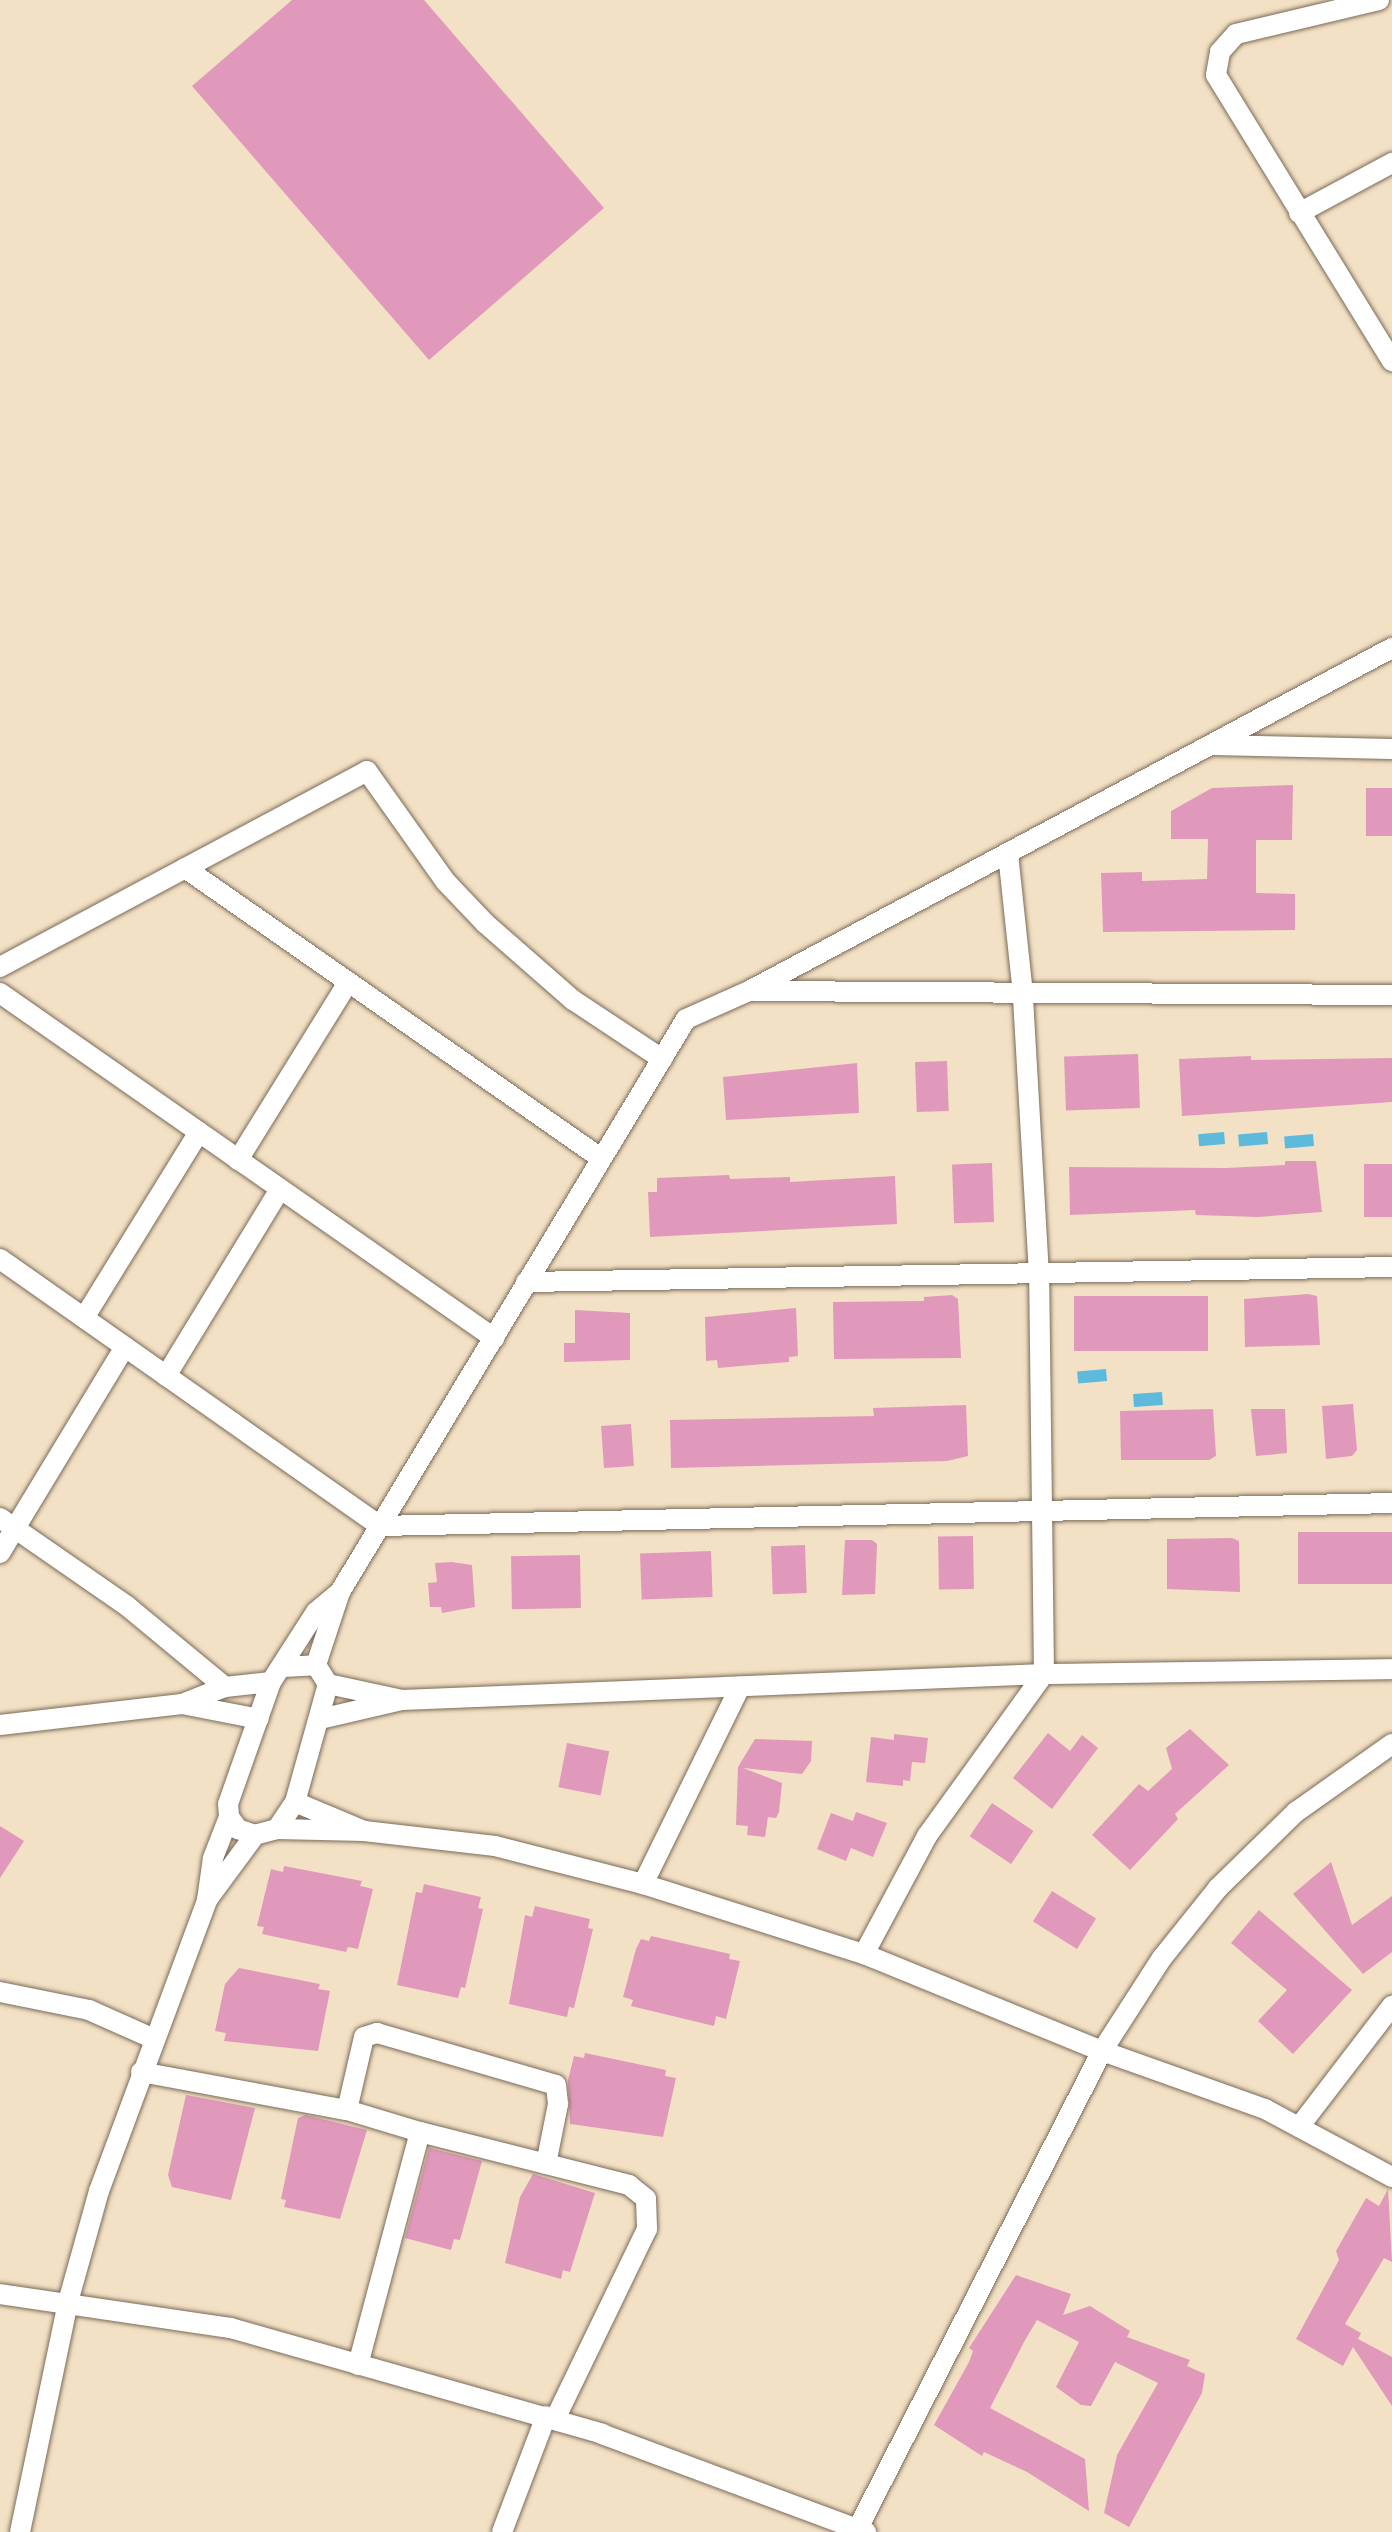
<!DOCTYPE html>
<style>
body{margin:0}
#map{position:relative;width:1392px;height:2532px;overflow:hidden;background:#f3e1c5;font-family:Vollkorn,serif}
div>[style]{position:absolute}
.water>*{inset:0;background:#5ebadc;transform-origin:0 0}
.building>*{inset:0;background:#e199bb;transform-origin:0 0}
.roads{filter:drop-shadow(0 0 2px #7b6a58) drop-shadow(0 0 2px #7b6a58)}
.minor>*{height:20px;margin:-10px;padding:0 10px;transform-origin:10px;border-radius:10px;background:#fff}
span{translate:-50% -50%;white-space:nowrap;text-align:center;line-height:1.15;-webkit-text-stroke:7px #fff;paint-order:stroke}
</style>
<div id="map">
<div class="water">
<div style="left:1224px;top:1132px;width:12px;height:26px;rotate:85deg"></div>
<div style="left:1267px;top:1132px;width:12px;height:29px;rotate:85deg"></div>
<div style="left:1313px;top:1134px;width:12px;height:29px;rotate:85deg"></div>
<div style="left:1106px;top:1369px;width:12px;height:29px;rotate:85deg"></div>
<div style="left:1162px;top:1392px;width:13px;height:29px;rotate:86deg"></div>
</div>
<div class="building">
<div style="clip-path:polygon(292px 0,424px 0,604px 208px,429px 360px,192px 86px)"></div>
<div style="clip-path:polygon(1293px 785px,1292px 840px,1256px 840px,1256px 893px,1295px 894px,1295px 930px,1103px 932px,1101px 873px,1142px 872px,1142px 881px,1207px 879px,1208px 839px,1171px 839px,1171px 811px,1212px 788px)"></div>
<div style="left:1392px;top:788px;width:48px;height:26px;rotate:90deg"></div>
<div style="left:1138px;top:1054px;width:54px;height:74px;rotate:88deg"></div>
<div style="clip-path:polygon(1251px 1056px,1251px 1060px,1392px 1058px,1392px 1102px,1182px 1116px,1179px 1059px)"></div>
<div style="left:947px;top:1061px;width:50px;height:32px;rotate:88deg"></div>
<div style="clip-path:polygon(857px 1063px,859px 1113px,726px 1120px,723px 1077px)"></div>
<div style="clip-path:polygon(1285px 1161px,1316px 1161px,1322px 1212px,1258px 1217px,1196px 1215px,1195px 1210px,1070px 1215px,1069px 1167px,1226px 1168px,1285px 1165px)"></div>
<div style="left:992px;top:1163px;width:59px;height:40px;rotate:88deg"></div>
<div style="left:1392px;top:1164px;width:53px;height:28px;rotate:90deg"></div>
<div style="clip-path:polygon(729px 1175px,730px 1179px,790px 1177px,790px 1182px,895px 1176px,897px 1224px,650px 1237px,648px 1192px,657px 1192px,657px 1178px)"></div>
<div style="clip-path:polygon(1308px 1294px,1317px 1296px,1320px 1345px,1245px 1347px,1244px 1299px)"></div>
<div style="clip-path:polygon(952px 1295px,958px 1299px,961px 1358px,834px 1359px,833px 1302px,924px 1301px,924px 1297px)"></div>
<div style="left:1074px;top:1296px;width:134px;height:55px"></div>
<div style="clip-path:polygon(796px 1308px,798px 1356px,789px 1357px,789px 1362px,718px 1368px,717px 1360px,706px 1361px,705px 1317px)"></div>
<div style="clip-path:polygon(575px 1310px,630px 1313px,630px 1360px,564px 1362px,564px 1343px,575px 1343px)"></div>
<div style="clip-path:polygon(1353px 1404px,1357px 1450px,1352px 1456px,1326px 1459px,1322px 1406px)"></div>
<div style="clip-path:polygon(966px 1405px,968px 1456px,947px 1461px,671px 1468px,670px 1420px,874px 1416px,873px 1408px)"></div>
<div style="clip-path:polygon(1213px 1409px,1216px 1456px,1209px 1460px,1121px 1460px,1120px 1411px)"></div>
<div style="clip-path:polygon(1251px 1409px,1285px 1409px,1287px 1453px,1256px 1456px)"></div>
<div style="left:631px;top:1424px;width:42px;height:30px;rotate:86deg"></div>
<div style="left:1392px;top:1532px;width:52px;height:94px;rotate:90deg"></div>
<div style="left:973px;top:1536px;width:53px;height:35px;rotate:89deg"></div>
<div style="clip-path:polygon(1232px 1538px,1239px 1541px,1240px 1592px,1167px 1589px,1167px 1539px)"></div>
<div style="clip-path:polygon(845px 1540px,872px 1540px,877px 1544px,875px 1594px,842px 1595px)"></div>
<div style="left:805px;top:1545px;width:48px;height:34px;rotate:88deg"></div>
<div style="left:711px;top:1551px;width:46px;height:71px;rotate:88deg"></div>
<div style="left:580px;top:1555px;width:53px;height:69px;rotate:89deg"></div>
<div style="clip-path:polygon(452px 1562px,472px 1565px,475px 1607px,442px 1613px,441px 1607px,430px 1607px,428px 1583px,437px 1582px,435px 1563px)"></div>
<div style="clip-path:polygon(1190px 1729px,1229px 1765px,1175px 1814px,1178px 1819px,1130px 1870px,1092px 1835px,1139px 1784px,1148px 1791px,1172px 1769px,1166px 1748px)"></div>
<div style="clip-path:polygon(1048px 1733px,1070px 1751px,1082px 1735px,1098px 1748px,1052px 1809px,1013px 1778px)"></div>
<div style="clip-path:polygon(894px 1734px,928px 1738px,925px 1763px,912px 1762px,910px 1781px,903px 1780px,903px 1786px,866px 1782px,871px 1737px,894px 1740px)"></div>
<div style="clip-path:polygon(755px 1739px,812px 1741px,811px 1761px,802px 1774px,743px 1768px,782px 1783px,779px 1812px,776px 1818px,768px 1817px,765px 1837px,747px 1835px,748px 1826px,736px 1825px,738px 1767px)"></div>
<div style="left:567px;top:1743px;width:43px;height:45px;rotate:11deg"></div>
<div style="left:992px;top:1803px;width:50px;height:40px;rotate:34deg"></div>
<div style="clip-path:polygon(856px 1812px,887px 1823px,873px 1857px,851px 1848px,846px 1861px,817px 1849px,831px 1813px,853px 1821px)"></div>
<div style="clip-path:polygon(0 1826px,24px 1841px,0 1878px)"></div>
<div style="clip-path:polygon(1331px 1862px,1352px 1925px,1392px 1896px,1392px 1952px,1363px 1974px,1293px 1894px)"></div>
<div style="clip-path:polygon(284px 1866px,362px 1881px,360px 1886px,373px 1889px,358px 1949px,348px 1947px,346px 1952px,262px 1934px,264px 1927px,257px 1926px,271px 1869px,283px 1872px)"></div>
<div style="clip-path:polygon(424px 1884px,481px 1897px,478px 1908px,483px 1909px,465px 1988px,461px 1987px,458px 1998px,397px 1985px,416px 1892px,422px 1893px)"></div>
<div style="left:1052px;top:1891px;width:52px;height:36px;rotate:32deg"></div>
<div style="clip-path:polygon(535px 1906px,590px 1919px,588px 1928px,593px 1929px,574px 2008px,569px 2007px,567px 2017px,509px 2004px,525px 1915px,532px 1917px)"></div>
<div style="clip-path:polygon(1259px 1910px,1352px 1990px,1293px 2054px,1258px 2021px,1287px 1990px,1231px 1943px)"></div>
<div style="clip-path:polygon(651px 1936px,730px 1954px,729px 1959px,740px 1961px,726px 2019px,716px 2016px,714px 2026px,631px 2006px,633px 2000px,623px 1997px,636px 1949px,641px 1939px,649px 1941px)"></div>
<div style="clip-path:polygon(239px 1968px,320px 1984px,318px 1989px,330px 1991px,318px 2051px,224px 2041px,226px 2033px,215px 2031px,225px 1984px)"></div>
<div style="clip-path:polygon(585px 2053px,666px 2070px,665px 2076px,676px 2078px,663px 2137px,570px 2124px,568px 2080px,574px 2056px,584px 2058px)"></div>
<div style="clip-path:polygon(186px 2095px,255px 2108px,231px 2200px,172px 2187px,168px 2175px)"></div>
<div style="clip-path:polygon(305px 2115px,367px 2130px,340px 2219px,284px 2207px,286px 2200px,281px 2199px,298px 2118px)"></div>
<div style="clip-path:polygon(429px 2148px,482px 2161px,460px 2240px,454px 2239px,451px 2250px,405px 2238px)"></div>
<div style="clip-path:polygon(533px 2174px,595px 2193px,570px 2272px,563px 2270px,561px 2279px,505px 2263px,520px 2197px)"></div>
<div style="clip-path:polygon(1388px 2189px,1392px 2262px,1384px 2258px,1345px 2324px,1361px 2333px,1358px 2339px,1392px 2357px,1392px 2406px,1353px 2347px,1343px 2366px,1296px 2339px,1339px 2260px,1336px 2251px,1366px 2198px,1379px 2206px)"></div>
<div style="clip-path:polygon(1016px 2275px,1071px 2294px,1063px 2315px,1090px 2306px,1130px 2331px,1127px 2337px,1190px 2360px,1187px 2366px,1205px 2374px,1202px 2393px,1129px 2527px,1104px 2513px,1117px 2455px,1158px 2383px,1115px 2362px,1091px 2406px,1081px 2405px,1056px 2387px,1079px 2342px,1037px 2320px,1024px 2342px,990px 2408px,1085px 2459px,1089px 2511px,1027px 2472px,984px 2452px,982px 2456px,934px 2425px,969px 2362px,973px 2351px,969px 2348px)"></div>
</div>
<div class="roads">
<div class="minor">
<div style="left:1379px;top:0;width:147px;rotate:166.6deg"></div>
<div style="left:1236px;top:34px;width:24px;rotate:132deg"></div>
<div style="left:1220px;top:52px;width:23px;rotate:100deg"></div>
<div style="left:1216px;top:75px;width:336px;rotate:58.4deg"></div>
<div style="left:1299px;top:213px;width:106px;rotate:-28.3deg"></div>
<div style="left:1212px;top:745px;width:180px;rotate:1.3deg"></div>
<div style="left:185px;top:868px;width:508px;rotate:34.91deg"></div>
<div style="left:0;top:967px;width:416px;rotate:-28.1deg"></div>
<div style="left:367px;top:771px;width:136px;rotate:54.6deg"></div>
<div style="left:446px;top:882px;width:57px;rotate:46.4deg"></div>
<div style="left:485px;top:923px;width:117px;rotate:41.2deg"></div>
<div style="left:573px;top:1000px;width:107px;rotate:33.5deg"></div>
<div style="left:753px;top:991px;width:639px;rotate:0.36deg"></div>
<div style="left:0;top:993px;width:603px;rotate:34.93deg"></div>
<div style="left:238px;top:1160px;width:207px;rotate:-58.2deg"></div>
<div style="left:0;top:1259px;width:464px;rotate:35.1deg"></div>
<div style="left:380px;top:1526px;width:1012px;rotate:-1.3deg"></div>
<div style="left:526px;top:1282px;width:866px;rotate:-0.99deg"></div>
<div style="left:84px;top:1318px;width:219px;rotate:-58.3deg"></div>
<div style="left:166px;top:1376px;width:219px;rotate:-58.6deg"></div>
<div style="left:0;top:1518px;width:155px;rotate:34.7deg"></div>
<div style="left:127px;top:1606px;width:127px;rotate:39.6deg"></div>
<div style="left:0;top:1553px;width:241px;rotate:-58.8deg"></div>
<div style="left:316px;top:1665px;width:77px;rotate:-71.8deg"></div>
<div style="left:283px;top:1667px;width:33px;rotate:-3deg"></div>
<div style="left:316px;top:1665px;width:22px;rotate:58deg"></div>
<div style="left:328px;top:1684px;width:123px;rotate:105.6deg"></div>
<div style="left:295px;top:1802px;width:32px;rotate:124deg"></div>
<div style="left:277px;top:1829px;width:23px;rotate:165deg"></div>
<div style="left:255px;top:1835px;width:18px;rotate:-161deg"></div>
<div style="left:238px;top:1829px;width:15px;rotate:-127deg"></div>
<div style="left:229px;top:1817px;width:13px;rotate:-94deg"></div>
<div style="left:228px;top:1804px;width:129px;rotate:-70.6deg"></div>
<div style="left:271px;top:1682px;width:83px;rotate:-57.3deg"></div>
<div style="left:316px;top:1612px;width:31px;rotate:-40deg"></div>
<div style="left:340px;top:1592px;width:669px;rotate:-58.87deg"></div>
<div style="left:686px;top:1019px;width:69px;rotate:-24deg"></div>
<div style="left:749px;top:991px;width:729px;rotate:-28.08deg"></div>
<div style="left:328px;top:1684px;width:76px;rotate:12.2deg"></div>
<div style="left:182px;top:1704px;width:78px;rotate:11deg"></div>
<div style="left:320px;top:1719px;width:84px;rotate:-13deg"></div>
<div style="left:402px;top:1700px;width:643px;rotate:-2.32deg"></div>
<div style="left:1044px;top:1674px;width:348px;rotate:-0.8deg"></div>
<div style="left:0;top:1725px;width:183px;rotate:-6.6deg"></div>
<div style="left:182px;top:1704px;width:46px;rotate:-21.6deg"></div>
<div style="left:225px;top:1687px;width:46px;rotate:-6.2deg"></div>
<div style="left:295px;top:1802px;width:75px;rotate:22.8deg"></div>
<div style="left:277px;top:1829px;width:87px;rotate:1.3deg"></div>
<div style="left:364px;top:1831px;width:132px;rotate:6.5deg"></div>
<div style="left:495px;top:1846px;width:153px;rotate:14.4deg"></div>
<div style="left:643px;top:1884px;width:232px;rotate:17.6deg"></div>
<div style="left:864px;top:1954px;width:257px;rotate:22.2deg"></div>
<div style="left:1102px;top:2051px;width:173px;rotate:19.6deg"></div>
<div style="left:1265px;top:2109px;width:144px;rotate:28.2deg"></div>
<div style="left:643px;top:1884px;width:220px;rotate:-63.8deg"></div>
<div style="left:207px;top:1900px;width:81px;rotate:-53.6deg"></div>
<div style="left:864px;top:1954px;width:134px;rotate:-61.9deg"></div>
<div style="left:927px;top:1836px;width:200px;rotate:-54.2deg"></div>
<div style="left:1044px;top:1674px;width:399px;rotate:-90.7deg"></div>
<div style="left:1039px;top:1275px;width:281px;rotate:-93.3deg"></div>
<div style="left:1023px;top:994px;width:142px;rotate:-96.1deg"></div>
<div style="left:0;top:1992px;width:91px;rotate:11.4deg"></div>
<div style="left:89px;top:2010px;width:71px;rotate:24deg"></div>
<div style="left:141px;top:2072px;width:209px;rotate:10.5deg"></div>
<div style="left:347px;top:2110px;width:76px;rotate:16.8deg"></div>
<div style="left:347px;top:2110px;width:75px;rotate:-76.9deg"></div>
<div style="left:364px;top:2037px;width:14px;rotate:-17deg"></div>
<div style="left:377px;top:2033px;width:186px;rotate:16.2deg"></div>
<div style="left:556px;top:2085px;width:19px;rotate:84deg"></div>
<div style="left:558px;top:2104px;width:61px;rotate:101.3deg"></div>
<div style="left:1299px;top:2127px;width:153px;rotate:-52.5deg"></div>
<div style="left:0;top:2294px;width:233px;rotate:8.4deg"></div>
<div style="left:231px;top:2328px;width:386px;rotate:15.9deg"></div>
<div style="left:602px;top:2434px;width:282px;rotate:20.4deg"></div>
<div style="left:358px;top:2365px;width:241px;rotate:-75.1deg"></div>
<div style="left:420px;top:2132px;width:216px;rotate:14.2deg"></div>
<div style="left:629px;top:2185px;width:22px;rotate:39deg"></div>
<div style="left:646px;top:2199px;width:30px;rotate:88deg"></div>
<div style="left:647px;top:2229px;width:211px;rotate:115.8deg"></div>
<div style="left:20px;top:2532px;width:235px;rotate:-78.2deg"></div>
<div style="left:68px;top:2302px;width:115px;rotate:-74.4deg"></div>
<div style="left:99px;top:2191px;width:310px;rotate:-69.6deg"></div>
<div style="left:207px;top:1900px;width:42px;rotate:-81.9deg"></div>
<div style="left:213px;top:1858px;width:44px;rotate:-68.7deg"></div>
<div style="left:502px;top:2532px;width:124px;rotate:-69.2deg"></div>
<div style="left:856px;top:2532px;width:540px;rotate:-62.91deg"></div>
<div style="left:1102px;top:2051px;width:111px;rotate:-57.2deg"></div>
<div style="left:1162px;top:1958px;width:90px;rotate:-51.3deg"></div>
<div style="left:1218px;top:1888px;width:109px;rotate:-44.3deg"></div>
<div style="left:1296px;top:1812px;width:118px;rotate:-35.3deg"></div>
</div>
</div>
</div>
